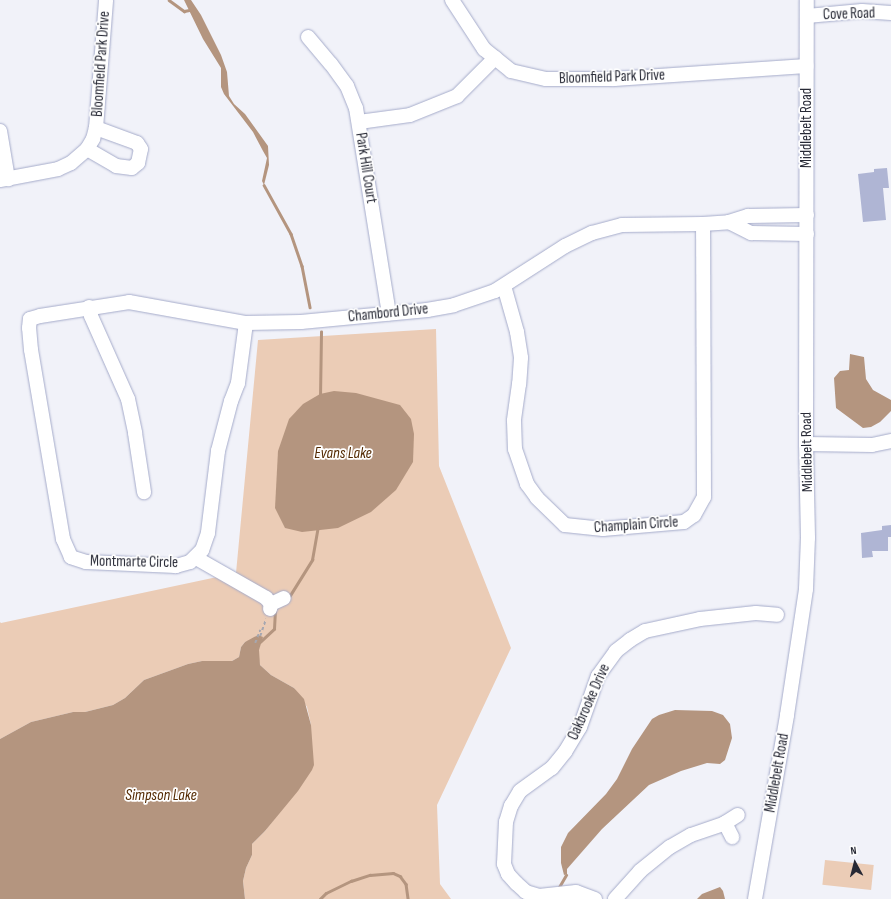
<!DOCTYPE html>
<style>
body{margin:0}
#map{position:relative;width:891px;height:899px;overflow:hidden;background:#f1f2f9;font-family:"Sofia Sans Condensed",sans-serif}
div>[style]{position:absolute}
.green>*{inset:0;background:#ebccb6;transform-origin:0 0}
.water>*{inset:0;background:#b4957f}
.stream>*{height:2.5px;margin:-1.25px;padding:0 1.25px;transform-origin:1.25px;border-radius:1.25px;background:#b4957f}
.building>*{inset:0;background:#afb5d4}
.path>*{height:1.5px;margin-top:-0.75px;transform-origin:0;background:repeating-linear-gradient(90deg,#a6a7b0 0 3px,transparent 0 6px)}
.roads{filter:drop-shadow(0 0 1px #a5abca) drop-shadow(0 0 1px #a5abca)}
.minor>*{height:14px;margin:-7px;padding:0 7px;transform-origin:7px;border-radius:7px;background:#fff}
span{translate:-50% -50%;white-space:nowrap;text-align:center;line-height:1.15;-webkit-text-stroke:3.5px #fff;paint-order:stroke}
.street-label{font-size:15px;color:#272935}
.water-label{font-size:16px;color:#542a02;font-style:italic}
.north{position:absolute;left:835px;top:843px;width:40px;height:40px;-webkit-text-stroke:3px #fff;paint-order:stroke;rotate:353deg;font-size:11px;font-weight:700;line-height:16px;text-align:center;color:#272935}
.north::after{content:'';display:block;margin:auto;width:14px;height:18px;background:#272935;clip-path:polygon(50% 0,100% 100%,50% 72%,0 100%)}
</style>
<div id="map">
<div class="green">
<div style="clip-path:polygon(436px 329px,439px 466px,511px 648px,437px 805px,440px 884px,451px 899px,245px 899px,243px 881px,246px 868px,252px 855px,252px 844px,265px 831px,305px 780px,311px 725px,307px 707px,294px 688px,271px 675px,260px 665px,258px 656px,260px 642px,248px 641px,245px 642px,241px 647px,239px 657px,232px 661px,202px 661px,188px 664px,144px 680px,125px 698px,113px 705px,85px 712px,73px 712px,31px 722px,0 739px,0 622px,1px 623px,236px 573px,258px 340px)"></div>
<div style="left:825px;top:860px;width:49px;height:25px;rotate:6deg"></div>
</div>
<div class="water">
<div style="clip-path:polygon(184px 0,191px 0,201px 15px,221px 55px,227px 72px,229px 96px,234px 104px,245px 114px,268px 146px,269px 165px,264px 185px,262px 181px,267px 158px,263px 151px,253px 132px,224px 94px,221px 87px,221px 68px,203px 39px)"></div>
<div style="clip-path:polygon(850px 354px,864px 357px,866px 379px,873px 390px,891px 400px,891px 411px,880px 422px,871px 427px,863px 428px,836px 408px,834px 378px,840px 371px,849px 370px)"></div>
<div style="clip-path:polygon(334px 391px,356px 393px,400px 405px,411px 419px,414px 434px,413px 462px,396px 490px,371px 512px,338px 528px,302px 532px,285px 528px,275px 508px,278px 451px,289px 419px,303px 404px,320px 394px)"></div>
<div style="clip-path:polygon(258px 635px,263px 637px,259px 650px,260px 665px,271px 675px,294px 688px,304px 699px,311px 725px,314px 765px,312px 770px,298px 791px,265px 831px,252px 844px,252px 855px,246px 868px,243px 881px,245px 899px,0 899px,0 739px,31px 722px,73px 712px,85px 712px,113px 705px,125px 698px,144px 680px,188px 664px,202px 661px,232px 661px,239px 657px,241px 647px,245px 642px)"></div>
<div style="clip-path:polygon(675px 710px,712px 711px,723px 715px,730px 724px,732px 738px,725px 760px,720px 764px,707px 763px,681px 771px,649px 785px,602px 829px,567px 869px,567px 874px,564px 875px,561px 863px,561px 847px,568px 833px,606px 794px,617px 779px,632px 749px,652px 719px,659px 715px)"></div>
<div style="clip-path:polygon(720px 887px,723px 891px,725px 899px,697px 899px,702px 894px)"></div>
</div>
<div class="stream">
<div style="left:169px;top:0;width:19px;rotate:36deg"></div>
<div style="left:184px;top:11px;width:5px;rotate:-11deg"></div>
<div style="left:264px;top:185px;width:56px;rotate:61.1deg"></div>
<div style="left:291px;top:234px;width:34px;rotate:71deg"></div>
<div style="left:302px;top:266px;width:42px;rotate:79deg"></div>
<div style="left:320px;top:397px;width:65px;rotate:-89.1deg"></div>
<div style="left:289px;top:597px;width:44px;rotate:-58.1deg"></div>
<div style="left:312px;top:560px;width:34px;rotate:-80deg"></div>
<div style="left:260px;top:642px;width:19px;rotate:-43deg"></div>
<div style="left:274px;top:629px;width:17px;rotate:-87deg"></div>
<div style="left:558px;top:889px;width:16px;rotate:-60deg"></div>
<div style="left:320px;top:899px;width:8px;rotate:-45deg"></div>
<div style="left:326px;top:893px;width:28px;rotate:-26deg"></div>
<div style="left:351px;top:881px;width:20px;rotate:-18deg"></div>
<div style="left:370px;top:875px;width:23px;rotate:-5deg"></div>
<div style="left:393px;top:873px;width:8px;rotate:23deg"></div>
<div style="left:400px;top:876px;width:10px;rotate:53deg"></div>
<div style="left:406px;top:884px;width:15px;rotate:82deg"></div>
</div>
<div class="building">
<div style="clip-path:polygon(887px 168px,889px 188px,883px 188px,886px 220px,863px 222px,858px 174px,874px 172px,874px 169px)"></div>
<div style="clip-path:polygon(891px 525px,891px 537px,888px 537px,888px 551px,872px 551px,873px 557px,862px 558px,861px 533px,882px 530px,882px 526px)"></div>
</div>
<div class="path">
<div style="left:260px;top:636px;width:18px;rotate:-71deg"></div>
<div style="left:255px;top:643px;width:14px;rotate:-69deg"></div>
</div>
<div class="roads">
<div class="minor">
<div style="left:452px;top:0;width:59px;rotate:56.9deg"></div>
<div style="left:484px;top:49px;width:35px;rotate:39deg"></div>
<div style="left:511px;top:71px;width:36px;rotate:13deg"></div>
<div style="left:546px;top:79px;width:68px"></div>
<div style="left:614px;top:79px;width:193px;rotate:-3.9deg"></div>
<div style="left:807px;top:16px;width:55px;rotate:-5.2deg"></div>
<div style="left:862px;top:11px;width:29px;rotate:4deg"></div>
<div style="left:308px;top:37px;width:35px;rotate:50deg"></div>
<div style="left:331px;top:64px;width:27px;rotate:54deg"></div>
<div style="left:347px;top:86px;width:24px;rotate:68deg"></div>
<div style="left:356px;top:108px;width:208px;rotate:80.9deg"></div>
<div style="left:359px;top:122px;width:51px;rotate:-7.8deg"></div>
<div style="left:410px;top:115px;width:51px;rotate:-22deg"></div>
<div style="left:457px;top:96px;width:54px;rotate:-45deg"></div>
<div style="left:0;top:131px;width:49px;rotate:80.5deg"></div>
<div style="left:87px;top:149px;width:34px;rotate:30deg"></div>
<div style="left:116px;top:166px;width:16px;rotate:7deg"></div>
<div style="left:132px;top:168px;width:8px;rotate:-40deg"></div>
<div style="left:138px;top:163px;width:14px;rotate:-78deg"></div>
<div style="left:141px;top:149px;width:7px;rotate:-124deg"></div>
<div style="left:137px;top:143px;width:44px;rotate:-159.9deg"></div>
<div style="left:0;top:180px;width:59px;rotate:-10.7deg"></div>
<div style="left:58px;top:169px;width:14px;rotate:-25deg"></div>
<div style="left:71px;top:163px;width:21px;rotate:-41deg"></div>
<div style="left:87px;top:149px;width:12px;rotate:-59deg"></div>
<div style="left:93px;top:139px;width:11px;rotate:-75deg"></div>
<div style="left:96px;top:128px;width:128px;rotate:-85.5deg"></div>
<div style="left:729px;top:222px;width:25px;rotate:27deg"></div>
<div style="left:751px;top:233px;width:56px;rotate:1deg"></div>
<div style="left:504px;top:286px;width:48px;rotate:74.2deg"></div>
<div style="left:517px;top:332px;width:26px;rotate:81deg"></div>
<div style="left:521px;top:358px;width:26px;rotate:94deg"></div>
<div style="left:519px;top:384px;width:37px;rotate:98deg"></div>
<div style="left:514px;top:421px;width:28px;rotate:88deg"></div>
<div style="left:515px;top:449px;width:37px;rotate:71deg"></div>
<div style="left:527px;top:484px;width:17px;rotate:54deg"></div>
<div style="left:537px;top:498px;width:39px;rotate:44deg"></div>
<div style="left:565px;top:525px;width:38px;rotate:6deg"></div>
<div style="left:603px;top:529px;width:81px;rotate:-4.9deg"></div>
<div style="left:684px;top:522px;width:12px;rotate:-35deg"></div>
<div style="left:694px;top:515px;width:21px;rotate:-61deg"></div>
<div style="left:704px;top:497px;width:273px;rotate:-90.2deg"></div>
<div style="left:89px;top:307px;width:9px;rotate:77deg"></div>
<div style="left:91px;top:316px;width:91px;rotate:66deg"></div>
<div style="left:128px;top:399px;width:35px;rotate:78deg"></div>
<div style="left:135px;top:433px;width:60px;rotate:81.3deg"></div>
<div style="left:246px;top:323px;width:61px;rotate:97.6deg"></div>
<div style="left:238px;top:383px;width:19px;rotate:111deg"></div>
<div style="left:231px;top:401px;width:52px;rotate:104.6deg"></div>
<div style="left:218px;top:451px;width:83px;rotate:97deg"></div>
<div style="left:208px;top:533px;width:18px;rotate:109deg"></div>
<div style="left:202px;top:550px;width:17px;rotate:135deg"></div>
<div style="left:190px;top:562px;width:15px;rotate:164deg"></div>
<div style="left:176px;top:566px;width:90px;rotate:-177.5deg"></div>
<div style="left:86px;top:562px;width:16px;rotate:-162deg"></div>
<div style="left:71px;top:557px;width:20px;rotate:-114deg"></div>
<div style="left:63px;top:539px;width:192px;rotate:-99.6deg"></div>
<div style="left:31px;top:350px;width:22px;rotate:-95deg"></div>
<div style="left:29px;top:328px;width:9px;rotate:-84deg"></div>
<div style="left:30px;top:319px;width:10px;rotate:-17deg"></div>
<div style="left:40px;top:316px;width:90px;rotate:-8.9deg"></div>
<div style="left:129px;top:302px;width:119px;rotate:10.2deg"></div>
<div style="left:246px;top:323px;width:55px;rotate:-1deg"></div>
<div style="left:301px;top:322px;width:127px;rotate:-5.4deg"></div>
<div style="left:427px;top:310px;width:27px;rotate:-10deg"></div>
<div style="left:454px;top:305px;width:43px;rotate:-18.9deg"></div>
<div style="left:495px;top:291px;width:83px;rotate:-32.7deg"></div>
<div style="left:565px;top:246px;width:30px;rotate:-26deg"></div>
<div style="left:592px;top:233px;width:31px;rotate:-15deg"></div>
<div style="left:622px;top:225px;width:81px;rotate:-0.7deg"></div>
<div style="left:703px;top:224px;width:26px;rotate:-4deg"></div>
<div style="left:729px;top:222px;width:20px;rotate:-18deg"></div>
<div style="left:748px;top:216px;width:59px;rotate:-1deg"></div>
<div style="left:806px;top:444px;width:66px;rotate:0.9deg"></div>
<div style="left:872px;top:445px;width:19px;rotate:-12deg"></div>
<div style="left:196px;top:558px;width:81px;rotate:29.7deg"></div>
<div style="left:266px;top:598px;width:8px;rotate:50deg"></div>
<div style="left:271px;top:604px;width:5px;rotate:101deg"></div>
<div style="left:271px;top:604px;width:14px;rotate:-25deg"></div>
<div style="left:725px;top:823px;width:16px;rotate:63deg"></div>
<div style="left:595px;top:899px;width:20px;rotate:-160deg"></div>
<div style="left:576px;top:892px;width:37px;rotate:174deg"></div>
<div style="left:539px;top:896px;width:14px;rotate:-163deg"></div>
<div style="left:526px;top:892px;width:13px;rotate:-138deg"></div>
<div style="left:516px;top:883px;width:12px;rotate:-132deg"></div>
<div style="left:508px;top:874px;width:11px;rotate:-112deg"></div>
<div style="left:504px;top:864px;width:42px;rotate:-87.3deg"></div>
<div style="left:506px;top:822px;width:17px;rotate:-73deg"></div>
<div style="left:511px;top:806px;width:17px;rotate:-59deg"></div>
<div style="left:520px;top:791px;width:39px;rotate:-36deg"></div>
<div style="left:552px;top:768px;width:21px;rotate:-51deg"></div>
<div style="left:565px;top:752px;width:29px;rotate:-59deg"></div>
<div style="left:580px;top:727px;width:54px;rotate:-70.6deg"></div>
<div style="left:598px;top:676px;width:31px;rotate:-54deg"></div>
<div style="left:616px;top:651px;width:18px;rotate:-38deg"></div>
<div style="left:630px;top:640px;width:17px;rotate:-31deg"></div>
<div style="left:645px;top:631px;width:56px;rotate:-12.3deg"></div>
<div style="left:700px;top:619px;width:56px;rotate:-6.1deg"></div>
<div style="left:756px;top:613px;width:21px;rotate:5deg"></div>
<div style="left:615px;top:899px;width:38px;rotate:-48deg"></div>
<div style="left:640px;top:871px;width:38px;rotate:-39deg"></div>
<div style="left:670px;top:847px;width:24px;rotate:-30deg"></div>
<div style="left:691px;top:835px;width:36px;rotate:-19deg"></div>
<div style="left:725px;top:823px;width:15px;rotate:-32deg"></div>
<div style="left:755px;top:899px;width:187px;rotate:-80.1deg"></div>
<div style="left:787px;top:715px;width:127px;rotate:-81.4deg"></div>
<div style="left:806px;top:589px;width:51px;rotate:-87.8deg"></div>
<div style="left:808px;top:538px;width:94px;rotate:-91.2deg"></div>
<div style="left:806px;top:444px;width:444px;rotate:-89.9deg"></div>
</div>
</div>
<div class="street-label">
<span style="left:849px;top:14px;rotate:-2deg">Cove Road</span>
<span style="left:101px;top:64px;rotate:-86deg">Bloomfield Park Drive</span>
<span style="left:612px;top:77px;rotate:-2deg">Bloomfield Park Drive</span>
<span style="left:807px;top:128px;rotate:-90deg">Middlebelt Road</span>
<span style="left:366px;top:168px;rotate:81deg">Park Hill Court</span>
<span style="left:388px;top:313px;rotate:-6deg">Chambord Drive</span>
<span style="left:807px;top:452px;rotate:-91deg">Middlebelt Road</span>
<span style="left:636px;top:525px;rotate:-4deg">Champlain Circle</span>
<span style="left:134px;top:562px;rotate:1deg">Montmarte Circle</span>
<span style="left:589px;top:702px;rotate:-66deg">Oakbrooke Drive</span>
<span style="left:777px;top:773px;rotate:-80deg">Middlebelt Road</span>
</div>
<div class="water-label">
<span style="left:343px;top:454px">Evans Lake</span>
<span style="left:161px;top:796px">Simpson Lake</span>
</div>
<div class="north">N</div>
</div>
